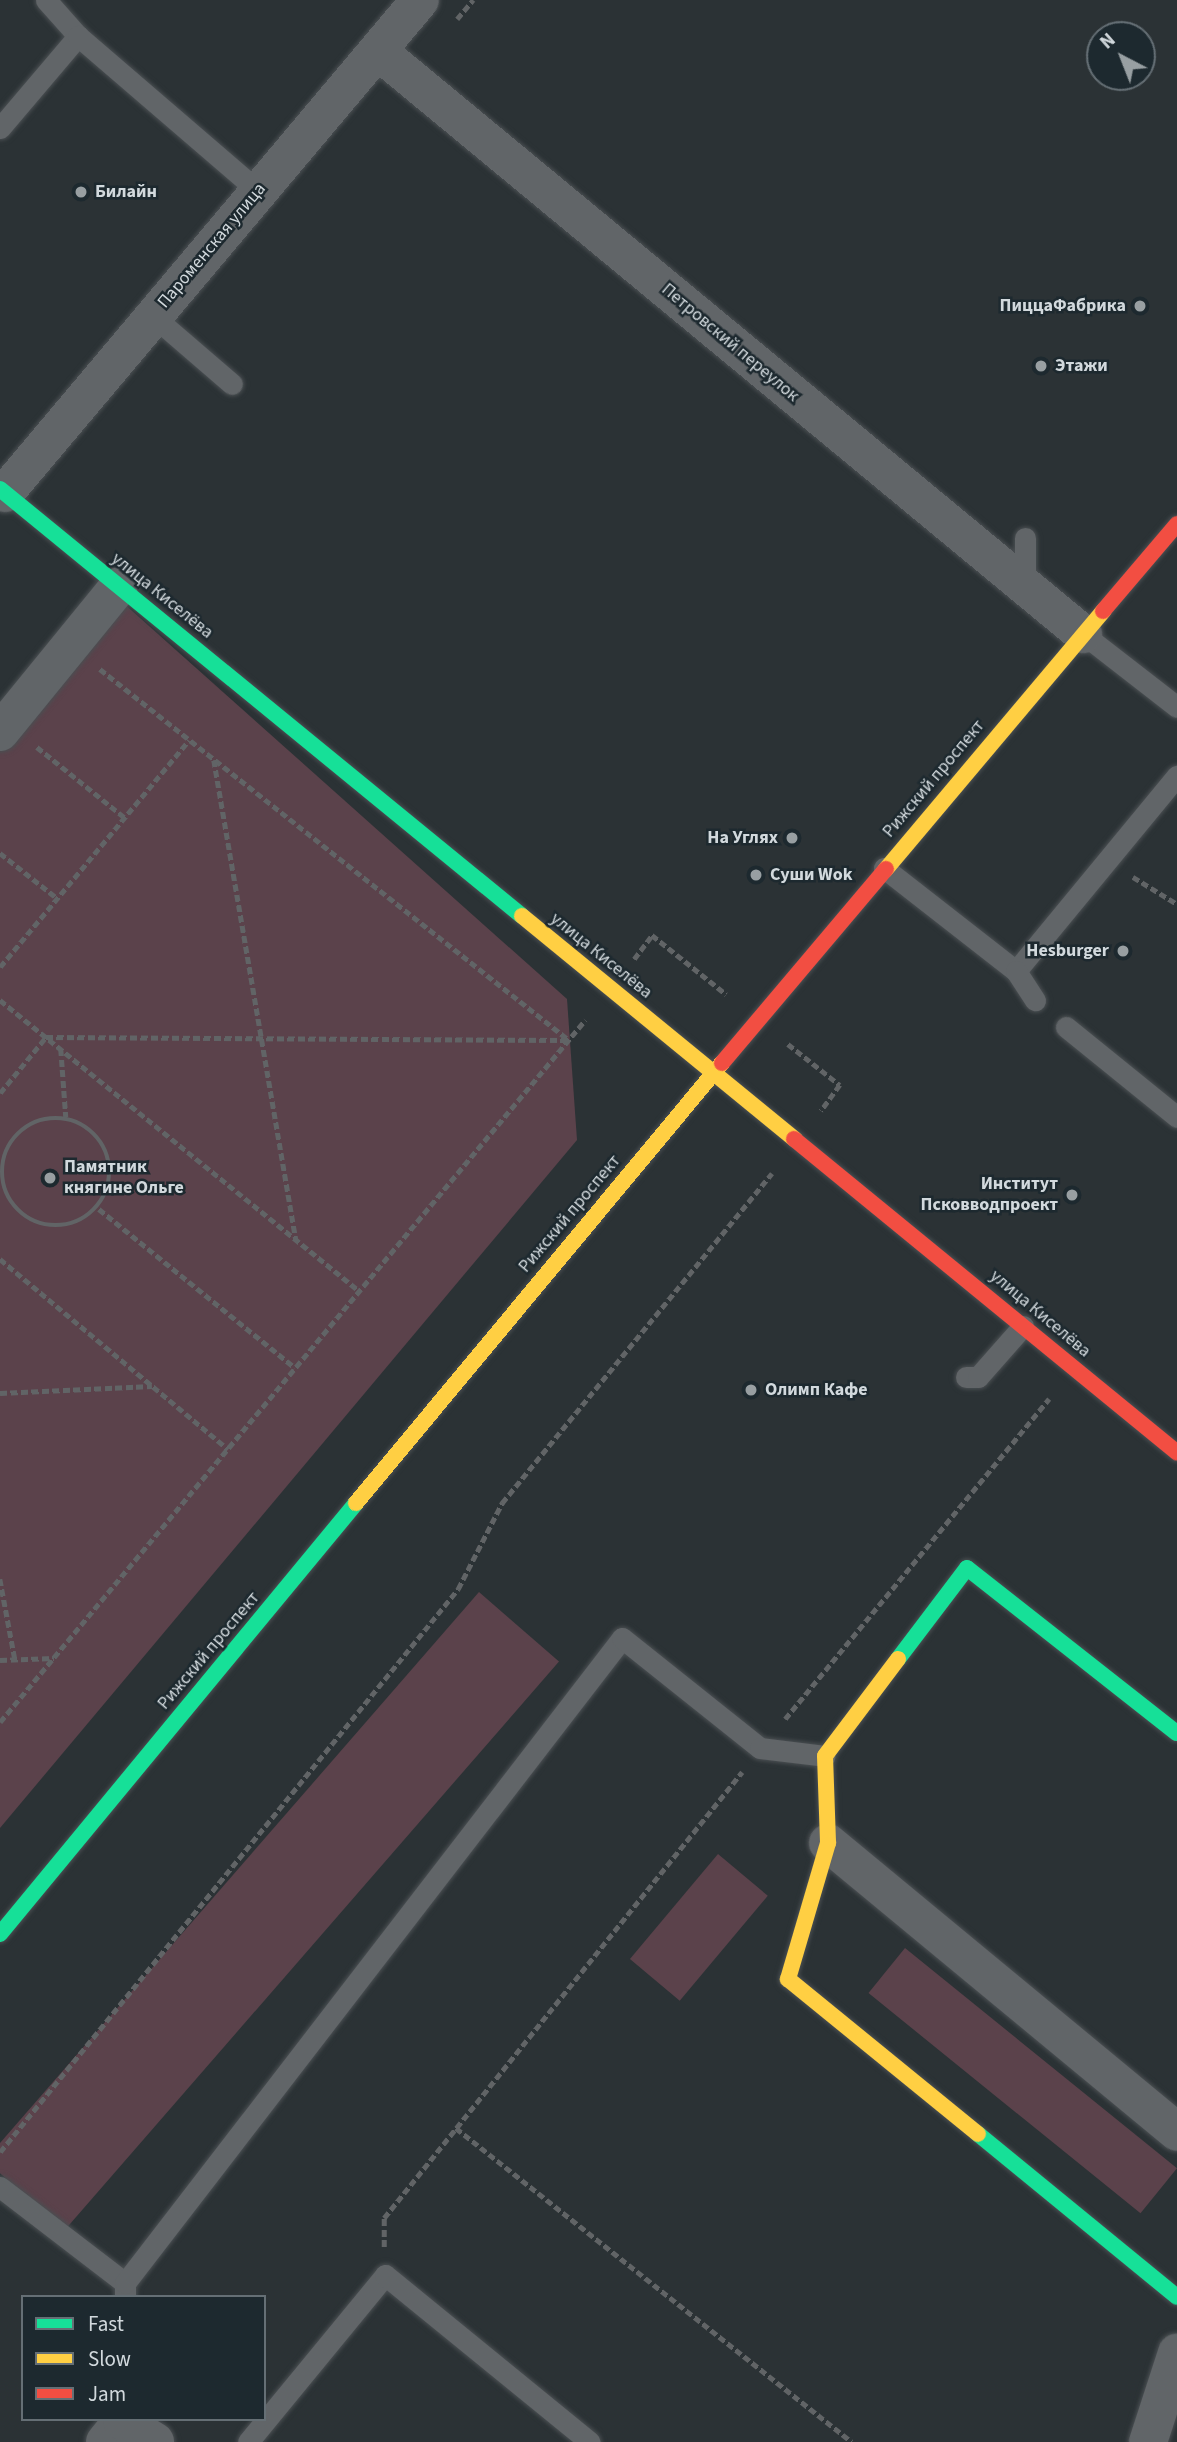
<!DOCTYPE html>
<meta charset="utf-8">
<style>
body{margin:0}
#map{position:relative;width:1177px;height:2442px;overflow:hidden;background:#2b3235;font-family:"Source Sans 3",sans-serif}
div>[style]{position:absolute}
.green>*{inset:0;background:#5b424b;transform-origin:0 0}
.path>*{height:4.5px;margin-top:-2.25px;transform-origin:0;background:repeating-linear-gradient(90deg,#616466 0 7px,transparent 0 10.5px)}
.path>.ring{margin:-2.25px;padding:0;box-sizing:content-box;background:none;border:4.5px solid #616466;border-radius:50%}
.roads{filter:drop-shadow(0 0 2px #4a4f52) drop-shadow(0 0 2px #4a4f52)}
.lane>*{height:21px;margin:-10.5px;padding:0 10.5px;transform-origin:10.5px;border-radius:10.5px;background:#616568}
.street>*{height:38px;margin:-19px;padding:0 19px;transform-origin:19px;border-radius:19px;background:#616568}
.fast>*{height:16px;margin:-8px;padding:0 8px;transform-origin:8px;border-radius:8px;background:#16e098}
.slow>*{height:16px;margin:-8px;padding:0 8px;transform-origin:8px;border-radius:8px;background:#ffcf43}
.jam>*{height:16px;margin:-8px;padding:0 8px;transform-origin:8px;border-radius:8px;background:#f24e42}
.dots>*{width:19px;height:19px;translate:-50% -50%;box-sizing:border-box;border:4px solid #1d292f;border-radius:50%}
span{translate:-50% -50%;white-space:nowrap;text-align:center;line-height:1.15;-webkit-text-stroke:5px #1d292f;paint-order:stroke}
.poi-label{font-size:18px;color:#d2d9dd;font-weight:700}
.left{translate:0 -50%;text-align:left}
.right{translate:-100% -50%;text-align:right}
.street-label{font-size:18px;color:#d2d9dd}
.legend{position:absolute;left:21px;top:2295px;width:245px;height:126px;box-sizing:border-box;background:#1d292f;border:2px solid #656f75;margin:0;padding:9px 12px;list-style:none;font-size:21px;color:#d2d9dd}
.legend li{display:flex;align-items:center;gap:14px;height:35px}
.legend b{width:35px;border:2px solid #656f75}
.north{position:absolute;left:1086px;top:21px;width:70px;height:70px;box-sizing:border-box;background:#1d292f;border:2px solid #656f75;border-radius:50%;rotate:318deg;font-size:19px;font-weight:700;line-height:28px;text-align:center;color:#d2d9dd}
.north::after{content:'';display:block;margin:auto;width:24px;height:32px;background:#989fa2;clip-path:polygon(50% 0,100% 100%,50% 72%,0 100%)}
</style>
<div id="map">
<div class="green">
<div style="clip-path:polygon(121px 601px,567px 999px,577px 1140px,0 1828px,0 749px)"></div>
<div style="left:479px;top:1592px;width:106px;height:753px;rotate:41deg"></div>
<div style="left:718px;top:1854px;width:65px;height:137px;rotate:40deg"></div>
<div style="left:905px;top:1948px;width:350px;height:58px;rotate:39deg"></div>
</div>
<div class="path">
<div style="left:457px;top:19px;width:25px;rotate:-50deg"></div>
<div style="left:100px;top:669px;width:598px;rotate:38.35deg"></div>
<div style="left:37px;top:747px;width:112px;rotate:38.8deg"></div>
<div style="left:214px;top:760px;width:487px;rotate:80.3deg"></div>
<div style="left:0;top:853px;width:73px;rotate:38.3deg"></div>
<div style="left:1133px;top:877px;width:52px;rotate:31.5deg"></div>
<div style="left:634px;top:959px;width:30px;rotate:-53deg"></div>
<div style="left:652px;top:935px;width:95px;rotate:38.6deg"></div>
<div style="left:0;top:967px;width:295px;rotate:-50.2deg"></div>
<div style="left:0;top:1000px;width:462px;rotate:39deg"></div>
<div style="left:788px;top:1044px;width:66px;rotate:38.3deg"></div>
<div style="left:840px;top:1085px;width:32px;rotate:126deg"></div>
<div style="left:61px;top:1049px;width:68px;rotate:85.8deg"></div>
<div style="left:0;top:1093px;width:72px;rotate:-50.6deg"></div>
<div style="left:46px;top:1037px;width:522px;rotate:0.33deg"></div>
<div class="ring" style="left:2px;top:1118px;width:103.5px;height:103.5px"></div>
<div style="left:99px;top:1209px;width:252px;rotate:39deg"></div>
<div style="left:0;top:1259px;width:297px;rotate:39.8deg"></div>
<div style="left:0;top:1393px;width:152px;rotate:-2.6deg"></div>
<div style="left:0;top:1579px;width:81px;rotate:79.4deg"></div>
<div style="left:0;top:1660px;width:54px;rotate:-2.1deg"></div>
<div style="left:785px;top:1719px;width:415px;rotate:-50.5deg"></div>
<div style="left:0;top:1722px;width:914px;rotate:-50.19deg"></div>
<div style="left:456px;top:2128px;width:505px;rotate:38.41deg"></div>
<div style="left:0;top:2152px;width:726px;rotate:-50.87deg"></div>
<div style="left:458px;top:1589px;width:97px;rotate:-62.9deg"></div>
<div style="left:502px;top:1503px;width:426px;rotate:-50.7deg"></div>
<div style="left:384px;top:2247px;width:29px;rotate:-90deg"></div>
<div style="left:384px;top:2218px;width:572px;rotate:-51.25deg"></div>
</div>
<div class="roads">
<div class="lane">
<div style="left:46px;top:0;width:48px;rotate:48.4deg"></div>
<div style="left:0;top:128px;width:121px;rotate:-49.7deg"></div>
<div style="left:78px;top:36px;width:238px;rotate:40.7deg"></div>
<div style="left:153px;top:316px;width:104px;rotate:40.7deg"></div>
<div style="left:1025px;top:582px;width:44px;rotate:-90deg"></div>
<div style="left:1083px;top:634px;width:119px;rotate:37.8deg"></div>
<div style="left:884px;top:868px;width:167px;rotate:38deg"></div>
<div style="left:1016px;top:971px;width:253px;rotate:-50.5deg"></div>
<div style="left:1016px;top:971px;width:35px;rotate:57deg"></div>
<div style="left:1066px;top:1027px;width:143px;rotate:39deg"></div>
<div style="left:966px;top:1377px;width:12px"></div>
<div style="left:978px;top:1377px;width:68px;rotate:-48.6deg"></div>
<div style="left:0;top:2187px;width:158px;rotate:37.5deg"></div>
<div style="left:125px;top:2297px;width:14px;rotate:-90deg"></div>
<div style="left:125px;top:2283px;width:814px;rotate:-52.38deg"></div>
<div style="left:622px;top:1638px;width:176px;rotate:38.6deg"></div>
<div style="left:760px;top:1748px;width:65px;rotate:7deg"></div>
<div style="left:248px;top:2442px;width:216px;rotate:-50.6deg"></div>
<div style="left:385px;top:2275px;width:264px;rotate:39.2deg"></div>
</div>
<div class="street">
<div style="left:378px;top:51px;width:915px;rotate:39.59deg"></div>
<div style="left:5px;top:493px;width:644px;rotate:-49.91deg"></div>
<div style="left:0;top:732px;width:188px;rotate:-50.8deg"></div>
<div style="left:828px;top:1843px;width:453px;rotate:39.6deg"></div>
<div style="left:105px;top:2442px;width:27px;rotate:-51deg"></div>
<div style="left:122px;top:2421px;width:39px;rotate:32deg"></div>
<div style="left:1148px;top:2442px;width:94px;rotate:-72deg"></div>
</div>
<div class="fast">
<div style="left:0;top:489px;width:674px;rotate:39.28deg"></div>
<div style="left:898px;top:1659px;width:114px;rotate:-52.8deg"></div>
<div style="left:967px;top:1568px;width:267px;rotate:38.2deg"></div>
<div style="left:0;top:1934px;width:559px;rotate:-50.44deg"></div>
<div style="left:978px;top:2134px;width:257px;rotate:39.3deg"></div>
</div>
<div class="slow">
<div style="left:886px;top:869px;width:337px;rotate:-49.9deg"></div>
<div style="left:522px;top:916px;width:352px;rotate:39.3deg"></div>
<div style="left:356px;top:1503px;width:572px;rotate:-50.25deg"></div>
<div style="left:898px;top:1659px;width:121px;rotate:127deg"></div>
<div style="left:825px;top:1756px;width:87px;rotate:88deg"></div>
<div style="left:828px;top:1843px;width:142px;rotate:106.4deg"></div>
<div style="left:788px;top:1979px;width:245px;rotate:39.2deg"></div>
</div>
<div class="jam">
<div style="left:1103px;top:611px;width:114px;rotate:-49.6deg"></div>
<div style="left:722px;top:1063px;width:254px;rotate:-49.8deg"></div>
<div style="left:794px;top:1139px;width:495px;rotate:39.3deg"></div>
</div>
</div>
<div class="dots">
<div style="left:81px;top:192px;background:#989fa2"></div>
<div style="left:1140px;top:306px;background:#989fa2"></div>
<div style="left:1041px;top:366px;background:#989fa2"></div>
<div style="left:792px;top:838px;background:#989fa2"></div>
<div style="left:756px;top:875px;background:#989fa2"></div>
<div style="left:1123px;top:951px;background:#989fa2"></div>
<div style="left:50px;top:1178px;background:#989fa2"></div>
<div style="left:1072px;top:1195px;background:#989fa2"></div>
<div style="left:751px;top:1390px;background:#989fa2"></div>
</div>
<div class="poi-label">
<span class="left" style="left:95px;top:192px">Билайн</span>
<span class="right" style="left:1126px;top:306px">ПиццаФабрика</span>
<span class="left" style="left:1055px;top:366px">Этажи</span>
<span class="right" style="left:778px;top:838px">На Углях</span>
<span class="left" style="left:770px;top:875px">Суши Wok</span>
<span class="right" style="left:1109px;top:951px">Hesburger</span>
<span class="left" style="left:64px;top:1178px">Памятник<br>княгине Ольге</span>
<span class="right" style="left:1058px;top:1195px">Институт<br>Псковводпроект</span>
<span class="left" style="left:765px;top:1390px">Олимп Кафе</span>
</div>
<div class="street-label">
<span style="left:212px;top:246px;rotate:-50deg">Пароменская улица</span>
<span style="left:730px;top:343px;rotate:40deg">Петровский переулок</span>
<span style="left:162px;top:596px;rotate:39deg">улица Киселёва</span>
<span style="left:934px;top:779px;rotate:-50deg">Рижский проспект</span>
<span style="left:601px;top:956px;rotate:39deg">улица Киселёва</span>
<span style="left:570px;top:1214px;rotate:-50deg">Рижский проспект</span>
<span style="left:1040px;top:1314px;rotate:40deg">улица Киселёва</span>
<span style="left:209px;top:1651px;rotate:-50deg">Рижский проспект</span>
</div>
<ul class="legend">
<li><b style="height:9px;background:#16e098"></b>Fast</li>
<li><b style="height:9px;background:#ffcf43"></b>Slow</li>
<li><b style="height:9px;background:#f24e42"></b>Jam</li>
</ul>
<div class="north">N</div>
</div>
